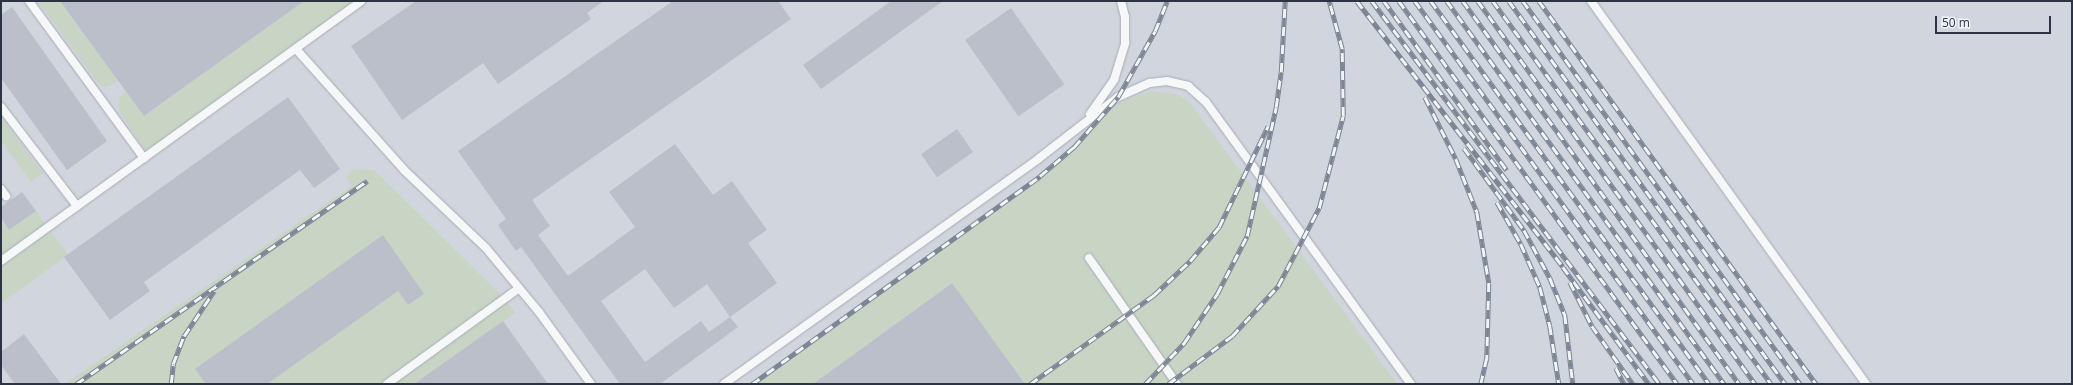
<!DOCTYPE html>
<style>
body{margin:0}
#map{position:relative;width:2073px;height:385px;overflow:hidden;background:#e3e6eb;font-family:"Open Sans",sans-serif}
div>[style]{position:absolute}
.built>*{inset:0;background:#d1d5dd;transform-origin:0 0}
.green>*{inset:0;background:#c8d5c4}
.building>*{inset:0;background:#babfc9;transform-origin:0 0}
.roads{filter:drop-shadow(0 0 1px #a8adb6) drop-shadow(0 0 1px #a8adb6)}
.lane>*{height:8px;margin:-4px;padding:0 4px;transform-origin:4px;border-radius:4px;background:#f5f7f9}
.rail>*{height:4.5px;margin-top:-2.25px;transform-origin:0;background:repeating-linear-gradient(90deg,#f2f5f8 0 9px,#7c8695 0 18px);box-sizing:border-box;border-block:1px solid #7c8695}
span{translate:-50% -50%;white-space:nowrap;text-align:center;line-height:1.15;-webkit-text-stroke:3.5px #f2f5f8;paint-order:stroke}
.frame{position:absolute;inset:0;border:2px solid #2a3444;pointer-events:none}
.scale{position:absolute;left:1935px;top:16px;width:116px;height:18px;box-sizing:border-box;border:2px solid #2a3444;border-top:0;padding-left:5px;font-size:12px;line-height:14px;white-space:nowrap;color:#2a3444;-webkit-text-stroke:3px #f2f5f8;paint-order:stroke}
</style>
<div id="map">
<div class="built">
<div style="left:1px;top:1px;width:2071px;height:383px"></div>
</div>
<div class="green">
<div style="clip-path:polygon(38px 1px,60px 1px,118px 80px,110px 86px,103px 87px,99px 84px)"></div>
<div style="clip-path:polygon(304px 1px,354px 1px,146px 151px,119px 111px,119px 98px,126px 91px,145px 116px)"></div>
<div style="clip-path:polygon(1151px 91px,1179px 95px,1190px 103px,1397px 384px,1025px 384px,951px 283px,813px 384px,752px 384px,1040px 176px,1111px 110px,1126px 100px)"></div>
<div style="clip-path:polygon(1px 118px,43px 173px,31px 182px,1px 140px)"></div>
<div style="clip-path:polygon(354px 169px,374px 170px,505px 299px,515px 313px,414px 384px,65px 384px,352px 186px,346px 177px)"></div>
<div style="clip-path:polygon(36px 211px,68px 255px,1px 303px,1px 221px,9px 229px)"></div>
</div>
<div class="building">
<div style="clip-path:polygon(60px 1px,304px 1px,144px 116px)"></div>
<div style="clip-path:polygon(416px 1px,604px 1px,587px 13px,591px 19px,498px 84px,483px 63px,402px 120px,351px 46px)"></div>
<div style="clip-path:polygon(evenodd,673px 1px,778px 1px,791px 19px,532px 200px,550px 226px,538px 235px,568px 276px,635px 227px,609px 192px,675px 144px,713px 195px,732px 181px,767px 230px,748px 243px,777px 283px,730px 317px,738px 327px,660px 384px,620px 384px,521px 247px,516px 251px,498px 225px,506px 219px,458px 151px,673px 1px,645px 269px,674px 308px,707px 284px,730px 317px,709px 332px,701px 321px,645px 362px,601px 301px,645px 269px)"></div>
<div style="clip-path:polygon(891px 1px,943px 1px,821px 89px,803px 65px)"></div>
<div style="clip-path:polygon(12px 7px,107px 141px,67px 170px,1px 78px,1px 15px)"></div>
<div style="left:1011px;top:8px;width:93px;height:56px;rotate:55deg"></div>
<div style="clip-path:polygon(288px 97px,340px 169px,314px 188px,300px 170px,144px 282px,150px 291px,110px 320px,64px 257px)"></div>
<div style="left:957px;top:129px;width:28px;height:44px;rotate:55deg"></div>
<div style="clip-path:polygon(22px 192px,36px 211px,9px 230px,1px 218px,1px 207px)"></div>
<div style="clip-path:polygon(383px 235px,424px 294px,408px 305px,398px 291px,267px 384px,206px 384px,195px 369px)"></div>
<div style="clip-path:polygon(952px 283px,1025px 384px,813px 384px)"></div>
<div style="clip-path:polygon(503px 321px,548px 384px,414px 384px)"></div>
<div style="clip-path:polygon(24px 334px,61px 384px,15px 384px,1px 365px,1px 352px)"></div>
</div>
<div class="roads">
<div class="lane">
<div style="left:29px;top:1px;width:195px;rotate:53.8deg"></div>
<div style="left:1591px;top:1px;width:472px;rotate:54.3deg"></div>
<div style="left:296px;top:49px;width:162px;rotate:48.2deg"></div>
<div style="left:404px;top:170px;width:113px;rotate:43.6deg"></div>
<div style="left:486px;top:248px;width:83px;rotate:50.4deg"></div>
<div style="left:539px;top:312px;width:89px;rotate:54.2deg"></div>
<div style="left:1px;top:107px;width:125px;rotate:52.5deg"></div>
<div style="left:1090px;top:114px;width:42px;rotate:-54.8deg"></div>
<div style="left:1114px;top:80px;width:39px;rotate:-73deg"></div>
<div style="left:1125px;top:43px;width:26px;rotate:-90deg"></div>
<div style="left:1125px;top:17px;width:16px;rotate:-104deg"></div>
<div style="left:1px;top:189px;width:9px;rotate:54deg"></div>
<div style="left:1089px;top:258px;width:154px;rotate:55.1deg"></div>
<div style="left:1px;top:261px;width:444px;rotate:-35.8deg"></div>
<div style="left:387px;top:384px;width:163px;rotate:-36deg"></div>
<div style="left:724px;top:384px;width:386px;rotate:-35.6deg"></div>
<div style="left:1038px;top:159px;width:101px;rotate:-37.8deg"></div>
<div style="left:1118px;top:97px;width:35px;rotate:-24deg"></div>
<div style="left:1150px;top:83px;width:17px;rotate:-7deg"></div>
<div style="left:1167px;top:81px;width:22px;rotate:13deg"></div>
<div style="left:1188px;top:86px;width:24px;rotate:42deg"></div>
<div style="left:1206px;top:102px;width:349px;rotate:54deg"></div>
</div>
</div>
<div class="rail">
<div style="left:1357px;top:1px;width:336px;rotate:52.2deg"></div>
<div style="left:1563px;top:267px;width:145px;rotate:53.7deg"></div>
<div style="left:1372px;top:1px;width:479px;rotate:53.1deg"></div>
<div style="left:1384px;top:1px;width:209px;rotate:54deg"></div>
<div style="left:1399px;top:1px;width:473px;rotate:54deg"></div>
<div style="left:1415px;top:1px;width:473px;rotate:54deg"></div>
<div style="left:1431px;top:1px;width:473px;rotate:54deg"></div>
<div style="left:1447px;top:1px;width:473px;rotate:54.1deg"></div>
<div style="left:1463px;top:1px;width:472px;rotate:54.2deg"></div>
<div style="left:1478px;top:1px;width:473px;rotate:54.1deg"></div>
<div style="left:1493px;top:1px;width:473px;rotate:54deg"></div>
<div style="left:1509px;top:1px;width:472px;rotate:54.2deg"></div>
<div style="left:1523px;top:1px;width:473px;rotate:54.1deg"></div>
<div style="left:1539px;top:1px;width:473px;rotate:54.1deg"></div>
<div style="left:1425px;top:97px;width:69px;rotate:63.4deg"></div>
<div style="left:1456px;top:159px;width:57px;rotate:68.4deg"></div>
<div style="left:1477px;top:212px;width:72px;rotate:80.4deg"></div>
<div style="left:1489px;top:283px;width:75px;rotate:91.5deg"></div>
<div style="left:1487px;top:358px;width:27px;rotate:103deg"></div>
<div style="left:1464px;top:148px;width:102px;rotate:53.8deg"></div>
<div style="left:1524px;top:230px;width:55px;rotate:61.6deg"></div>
<div style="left:1550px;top:278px;width:40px;rotate:68deg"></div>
<div style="left:1565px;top:315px;width:69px;rotate:83.4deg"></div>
<div style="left:1497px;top:202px;width:48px;rotate:60.3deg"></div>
<div style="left:1521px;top:244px;width:47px;rotate:66.2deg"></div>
<div style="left:1540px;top:287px;width:40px;rotate:75.6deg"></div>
<div style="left:1550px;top:326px;width:59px;rotate:81.2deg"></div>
<div style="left:1570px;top:282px;width:49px;rotate:63.4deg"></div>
<div style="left:1592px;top:326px;width:71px;rotate:54.7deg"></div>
<div style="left:1616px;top:368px;width:18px;rotate:63deg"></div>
<div style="left:76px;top:384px;width:355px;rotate:-34.9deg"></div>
<div style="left:171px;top:384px;width:20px;rotate:-84deg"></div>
<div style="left:173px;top:364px;width:30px;rotate:-69deg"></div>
<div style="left:184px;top:336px;width:54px;rotate:-56.3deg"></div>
<div style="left:752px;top:384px;width:355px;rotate:-35.8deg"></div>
<div style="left:1040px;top:176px;width:45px;rotate:-40.5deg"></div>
<div style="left:1074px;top:147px;width:67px;rotate:-48.7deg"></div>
<div style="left:1118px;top:97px;width:76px;rotate:-60.7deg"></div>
<div style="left:1155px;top:31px;width:32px;rotate:-68deg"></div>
<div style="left:1030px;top:384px;width:153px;rotate:-35.7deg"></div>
<div style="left:1154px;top:295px;width:50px;rotate:-43.4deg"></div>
<div style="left:1190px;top:261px;width:45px;rotate:-49.5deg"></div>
<div style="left:1219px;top:227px;width:112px;rotate:-64.1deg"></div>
<div style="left:1145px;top:384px;width:57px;rotate:-46.4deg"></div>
<div style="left:1184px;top:343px;width:59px;rotate:-56deg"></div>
<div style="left:1217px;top:294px;width:65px;rotate:-62.7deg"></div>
<div style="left:1247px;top:236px;width:132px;rotate:-77.3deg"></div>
<div style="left:1276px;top:107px;width:35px;rotate:-82deg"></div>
<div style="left:1281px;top:72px;width:71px;rotate:-86.8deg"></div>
<div style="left:1168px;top:384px;width:80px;rotate:-36.9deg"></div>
<div style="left:1232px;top:336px;width:68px;rotate:-47.4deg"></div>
<div style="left:1278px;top:286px;width:88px;rotate:-62.3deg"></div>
<div style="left:1319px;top:208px;width:95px;rotate:-75.4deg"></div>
<div style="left:1343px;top:116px;width:67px;rotate:-90.9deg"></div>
<div style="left:1342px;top:49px;width:50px;rotate:-105.2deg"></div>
</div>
<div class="frame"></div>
<div class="scale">50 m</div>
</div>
